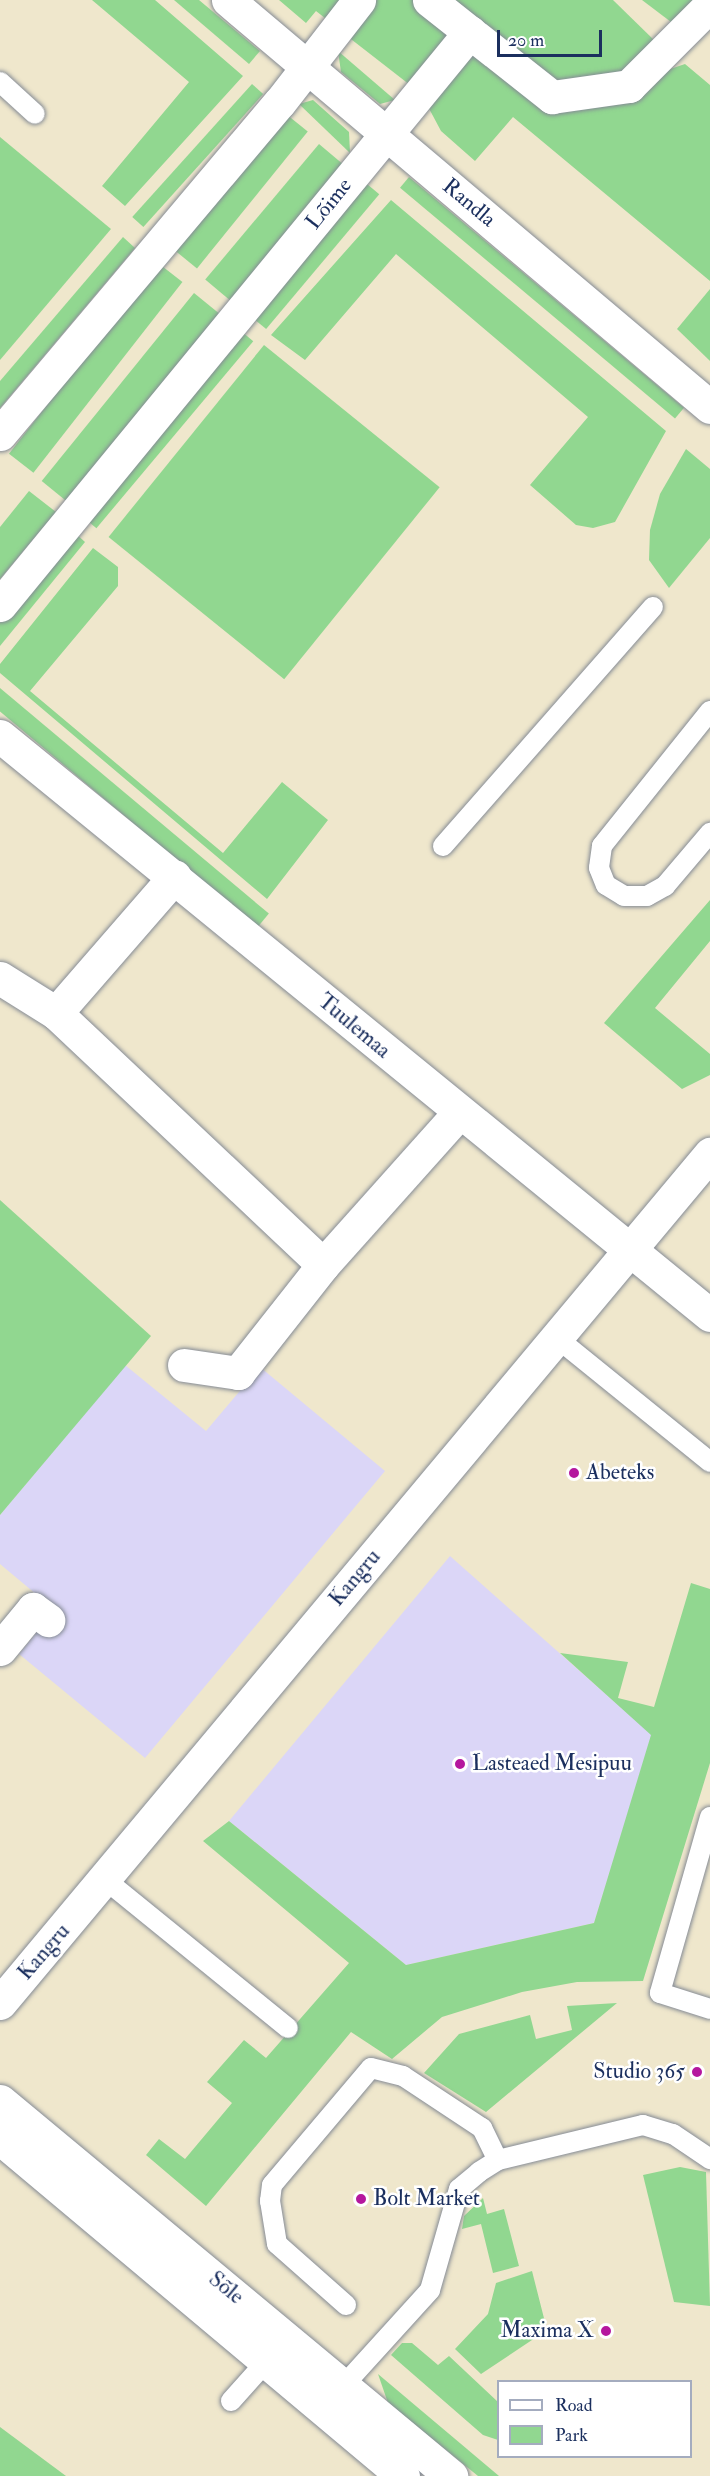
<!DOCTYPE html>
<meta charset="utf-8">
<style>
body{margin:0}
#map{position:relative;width:710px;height:2476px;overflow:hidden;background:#efe7cc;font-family:"IM FELL Double Pica",serif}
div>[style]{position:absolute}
.built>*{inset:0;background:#dbd6f7}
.green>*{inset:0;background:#91d790;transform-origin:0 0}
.roads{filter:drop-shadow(0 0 2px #858b95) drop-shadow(0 0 2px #858b95)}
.service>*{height:20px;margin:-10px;padding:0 10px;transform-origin:10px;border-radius:10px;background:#fff}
.minor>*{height:33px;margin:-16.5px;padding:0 16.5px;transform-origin:16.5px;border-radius:16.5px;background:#fff}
.secondary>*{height:33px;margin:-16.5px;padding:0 16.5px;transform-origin:16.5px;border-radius:16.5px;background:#fff}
.dots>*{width:16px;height:16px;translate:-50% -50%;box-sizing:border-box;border:3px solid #fff;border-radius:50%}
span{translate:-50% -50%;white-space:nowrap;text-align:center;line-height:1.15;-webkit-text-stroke:5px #fff;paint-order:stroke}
.street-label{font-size:22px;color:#1b2f5e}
.poi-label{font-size:22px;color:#1b2f5e}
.left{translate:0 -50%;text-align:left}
.right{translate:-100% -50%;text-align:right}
.legend{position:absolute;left:497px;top:2380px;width:195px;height:78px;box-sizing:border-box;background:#fff;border:2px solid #a4acbf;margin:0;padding:8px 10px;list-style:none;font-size:18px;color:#1b2f5e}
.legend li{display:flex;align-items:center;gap:12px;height:30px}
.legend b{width:30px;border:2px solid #a4acbf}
.scale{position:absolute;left:497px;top:30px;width:105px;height:27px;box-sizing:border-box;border:3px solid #1b2f5e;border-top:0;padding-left:8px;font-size:18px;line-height:21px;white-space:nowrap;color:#1b2f5e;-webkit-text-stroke:4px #fff;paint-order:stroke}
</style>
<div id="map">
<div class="built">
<div style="clip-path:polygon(125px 1365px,206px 1431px,260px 1367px,385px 1471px,145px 1758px,19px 1654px,55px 1610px,0 1564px,0 1515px)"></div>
<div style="clip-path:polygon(450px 1556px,652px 1735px,594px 1923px,406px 1965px,229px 1821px)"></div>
</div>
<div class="green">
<div style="clip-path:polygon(92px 0,155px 0,243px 76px,125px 206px,102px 186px,189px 82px)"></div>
<div style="clip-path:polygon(174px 0,199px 0,260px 51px,249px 64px)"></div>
<div style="clip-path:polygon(279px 0,344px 0,330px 22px,316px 11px,306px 23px)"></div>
<div style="clip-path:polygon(377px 0,416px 0,446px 24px,449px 42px,410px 85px,347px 36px)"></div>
<div style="clip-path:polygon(450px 0,613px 0,656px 42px,622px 78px,559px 82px)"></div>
<div style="clip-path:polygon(642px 0,696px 0,671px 22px)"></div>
<div style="clip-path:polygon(338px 51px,395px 100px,380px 104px,341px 72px)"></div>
<div style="clip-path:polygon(474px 55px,549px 110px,685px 64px,710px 85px,710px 281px,513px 117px,475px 161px,441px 131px,425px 101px,462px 60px)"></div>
<div style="left:252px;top:84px;width:15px;height:179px;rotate:42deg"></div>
<div style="clip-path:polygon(313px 100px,349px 132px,350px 153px,299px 104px)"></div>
<div style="left:286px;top:114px;width:28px;height:176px;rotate:39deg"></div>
<div style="clip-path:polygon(0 137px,111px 229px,0 360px)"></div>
<div style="left:319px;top:144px;width:33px;height:177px;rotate:40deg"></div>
<div style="left:409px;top:177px;width:359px;height:14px;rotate:40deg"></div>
<div style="left:367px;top:184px;width:16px;height:176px;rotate:40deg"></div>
<div style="clip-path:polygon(391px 200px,666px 431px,615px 522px,593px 528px,576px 525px,530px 485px,588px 417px,396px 254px,305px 360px,271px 335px)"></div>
<div style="clip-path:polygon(123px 237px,135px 248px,0 408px,0 381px)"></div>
<div style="left:158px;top:263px;width:31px;height:242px;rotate:38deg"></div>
<div style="clip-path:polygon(710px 289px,710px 361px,677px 329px)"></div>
<div style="left:194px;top:293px;width:32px;height:242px;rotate:39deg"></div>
<div style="left:241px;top:331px;width:16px;height:244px;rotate:40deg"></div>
<div style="left:264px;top:345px;width:226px;height:247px;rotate:39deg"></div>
<div style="clip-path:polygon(686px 449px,710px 469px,710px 538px,669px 588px,649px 560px,650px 530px,660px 494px)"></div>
<div style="clip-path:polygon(29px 491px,56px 512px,0 579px,0 527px)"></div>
<div style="clip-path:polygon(74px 532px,85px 542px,0 646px,0 623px)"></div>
<div style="clip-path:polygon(93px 548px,118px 567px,118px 586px,30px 691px,223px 853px,282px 782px,328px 820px,267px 899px,0 673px,0 664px)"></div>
<div style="left:0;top:688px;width:351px;height:18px;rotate:40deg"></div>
<div style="clip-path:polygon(710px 900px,710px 941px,655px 1008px,710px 1054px,710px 1075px,682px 1089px,604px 1023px)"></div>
<div style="clip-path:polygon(0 1200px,151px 1336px,0 1515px)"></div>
<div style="clip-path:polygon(691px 1583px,710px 1589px,710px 1763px,643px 1981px,577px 1982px,522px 1992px,442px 2017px,392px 2059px,351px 2032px,206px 2206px,146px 2155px,159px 2139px,185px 2159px,232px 2103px,207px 2082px,244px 2040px,266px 2058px,349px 1963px,203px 1841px,229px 1821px,406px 1965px,594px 1923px,651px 1735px,560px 1653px,628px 1662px,618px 1698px,654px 1707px)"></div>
<div style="clip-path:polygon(617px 2003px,486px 2112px,424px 2073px,459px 2034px,530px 2015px,536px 2039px,572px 2030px,567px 2006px)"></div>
<div style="clip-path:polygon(680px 2167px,706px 2172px,710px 2306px,674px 2302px,643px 2175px)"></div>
<div style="clip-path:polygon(483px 2198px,487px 2214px,504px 2209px,519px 2266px,493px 2273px,481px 2224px,462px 2229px,464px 2216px)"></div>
<div style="clip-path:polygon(532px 2271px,547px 2330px,481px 2374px,455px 2349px,488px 2314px,496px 2283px)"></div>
<div style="clip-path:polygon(402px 2343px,412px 2343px,438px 2365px,449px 2356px,498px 2402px,498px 2440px,483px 2435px,391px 2355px)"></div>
<div style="clip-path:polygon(378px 2374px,499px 2476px,478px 2476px,388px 2403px)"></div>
<div style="clip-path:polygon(0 2427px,66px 2476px,0 2476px)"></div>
</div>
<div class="roads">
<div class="service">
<div style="left:0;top:82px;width:47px;rotate:42.4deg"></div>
<div style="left:710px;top:711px;width:173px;rotate:128.7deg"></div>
<div style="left:602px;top:846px;width:22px;rotate:98deg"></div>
<div style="left:599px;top:868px;width:18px;rotate:68deg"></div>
<div style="left:606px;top:885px;width:21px;rotate:31deg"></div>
<div style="left:624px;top:896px;width:23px"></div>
<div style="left:647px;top:896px;width:21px;rotate:-29deg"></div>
<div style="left:665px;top:886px;width:70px;rotate:-49.7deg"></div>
<div style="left:443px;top:846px;width:318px;rotate:-48.7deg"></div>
<div style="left:557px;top:1338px;width:197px;rotate:39deg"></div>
<div style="left:710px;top:1817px;width:183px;rotate:105.9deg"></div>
<div style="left:660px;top:1993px;width:52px;rotate:17.7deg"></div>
<div style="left:107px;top:1881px;width:233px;rotate:39.1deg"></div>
<div style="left:346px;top:2305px;width:92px;rotate:-138.5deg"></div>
<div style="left:277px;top:2244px;width:44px;rotate:-99.2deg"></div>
<div style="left:270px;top:2201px;width:16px;rotate:-83deg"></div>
<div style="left:272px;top:2185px;width:153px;rotate:-49.8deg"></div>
<div style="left:371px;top:2068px;width:33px;rotate:14deg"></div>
<div style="left:403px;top:2076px;width:95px;rotate:33.4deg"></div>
<div style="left:482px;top:2128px;width:30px;rotate:64deg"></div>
<div style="left:344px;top:2385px;width:128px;rotate:-47.8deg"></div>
<div style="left:430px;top:2290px;width:105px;rotate:-74deg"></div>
<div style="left:459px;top:2189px;width:26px;rotate:-40deg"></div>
<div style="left:479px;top:2172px;width:22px;rotate:-32deg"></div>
<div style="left:498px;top:2160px;width:149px;rotate:-13.6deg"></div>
<div style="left:643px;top:2125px;width:31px;rotate:17deg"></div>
<div style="left:673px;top:2134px;width:45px;rotate:34deg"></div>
<div style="left:231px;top:2401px;width:63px;rotate:-48.2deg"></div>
</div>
<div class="minor">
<div style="left:228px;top:0;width:631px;rotate:40.18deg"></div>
<div style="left:429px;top:0;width:157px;rotate:38.3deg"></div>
<div style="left:552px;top:97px;width:78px;rotate:-8.1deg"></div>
<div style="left:629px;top:86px;width:115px;rotate:-45deg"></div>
<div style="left:0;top:434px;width:434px;rotate:-49.9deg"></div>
<div style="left:280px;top:102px;width:129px;rotate:-52.2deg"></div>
<div style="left:0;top:605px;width:741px;rotate:-50.64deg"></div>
<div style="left:0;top:736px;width:916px;rotate:39.2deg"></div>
<div style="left:0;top:978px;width:66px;rotate:32deg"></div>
<div style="left:56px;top:1013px;width:367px;rotate:43.3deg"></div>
<div style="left:56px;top:1013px;width:181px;rotate:-49deg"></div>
<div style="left:184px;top:1365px;width:55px;rotate:8.4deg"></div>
<div style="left:238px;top:1373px;width:137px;rotate:-51.8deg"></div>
<div style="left:323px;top:1265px;width:203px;rotate:-48.2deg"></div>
<div style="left:0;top:1649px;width:52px;rotate:-50.5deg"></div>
<div style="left:33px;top:1609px;width:19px;rotate:36deg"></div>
<div style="left:0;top:2003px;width:1107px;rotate:-50.1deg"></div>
</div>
<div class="secondary">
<div style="left:0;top:2101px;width:587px;rotate:39.74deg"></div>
<div style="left:0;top:2138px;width:526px;rotate:39.99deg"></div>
</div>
</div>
<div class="dots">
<div style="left:574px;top:1473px;background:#b5179e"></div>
<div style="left:460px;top:1764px;background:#b5179e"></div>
<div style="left:697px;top:2072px;background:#b5179e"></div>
<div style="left:361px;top:2199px;background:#b5179e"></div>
<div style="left:606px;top:2331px;background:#b5179e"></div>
</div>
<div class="street-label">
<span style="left:469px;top:203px;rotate:40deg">Randla</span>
<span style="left:329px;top:204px;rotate:-51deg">Lõime</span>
<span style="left:354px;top:1026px;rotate:40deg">Tuulemaa</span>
<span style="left:355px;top:1578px;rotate:-50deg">Kangru</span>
<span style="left:44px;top:1952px;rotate:-49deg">Kangru</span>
<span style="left:226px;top:2288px;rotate:39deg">Sõle</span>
</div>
<div class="poi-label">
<span class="left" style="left:586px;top:1473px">Abeteks</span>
<span class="left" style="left:472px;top:1764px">Lasteaed Mesipuu</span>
<span class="right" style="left:685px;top:2072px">Studio 365</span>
<span class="left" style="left:373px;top:2199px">Bolt Market</span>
<span class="right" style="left:594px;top:2331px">Maxima X</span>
</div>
<ul class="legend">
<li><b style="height:8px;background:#fff"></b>Road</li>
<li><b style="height:16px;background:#91d790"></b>Park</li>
</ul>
<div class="scale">20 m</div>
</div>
